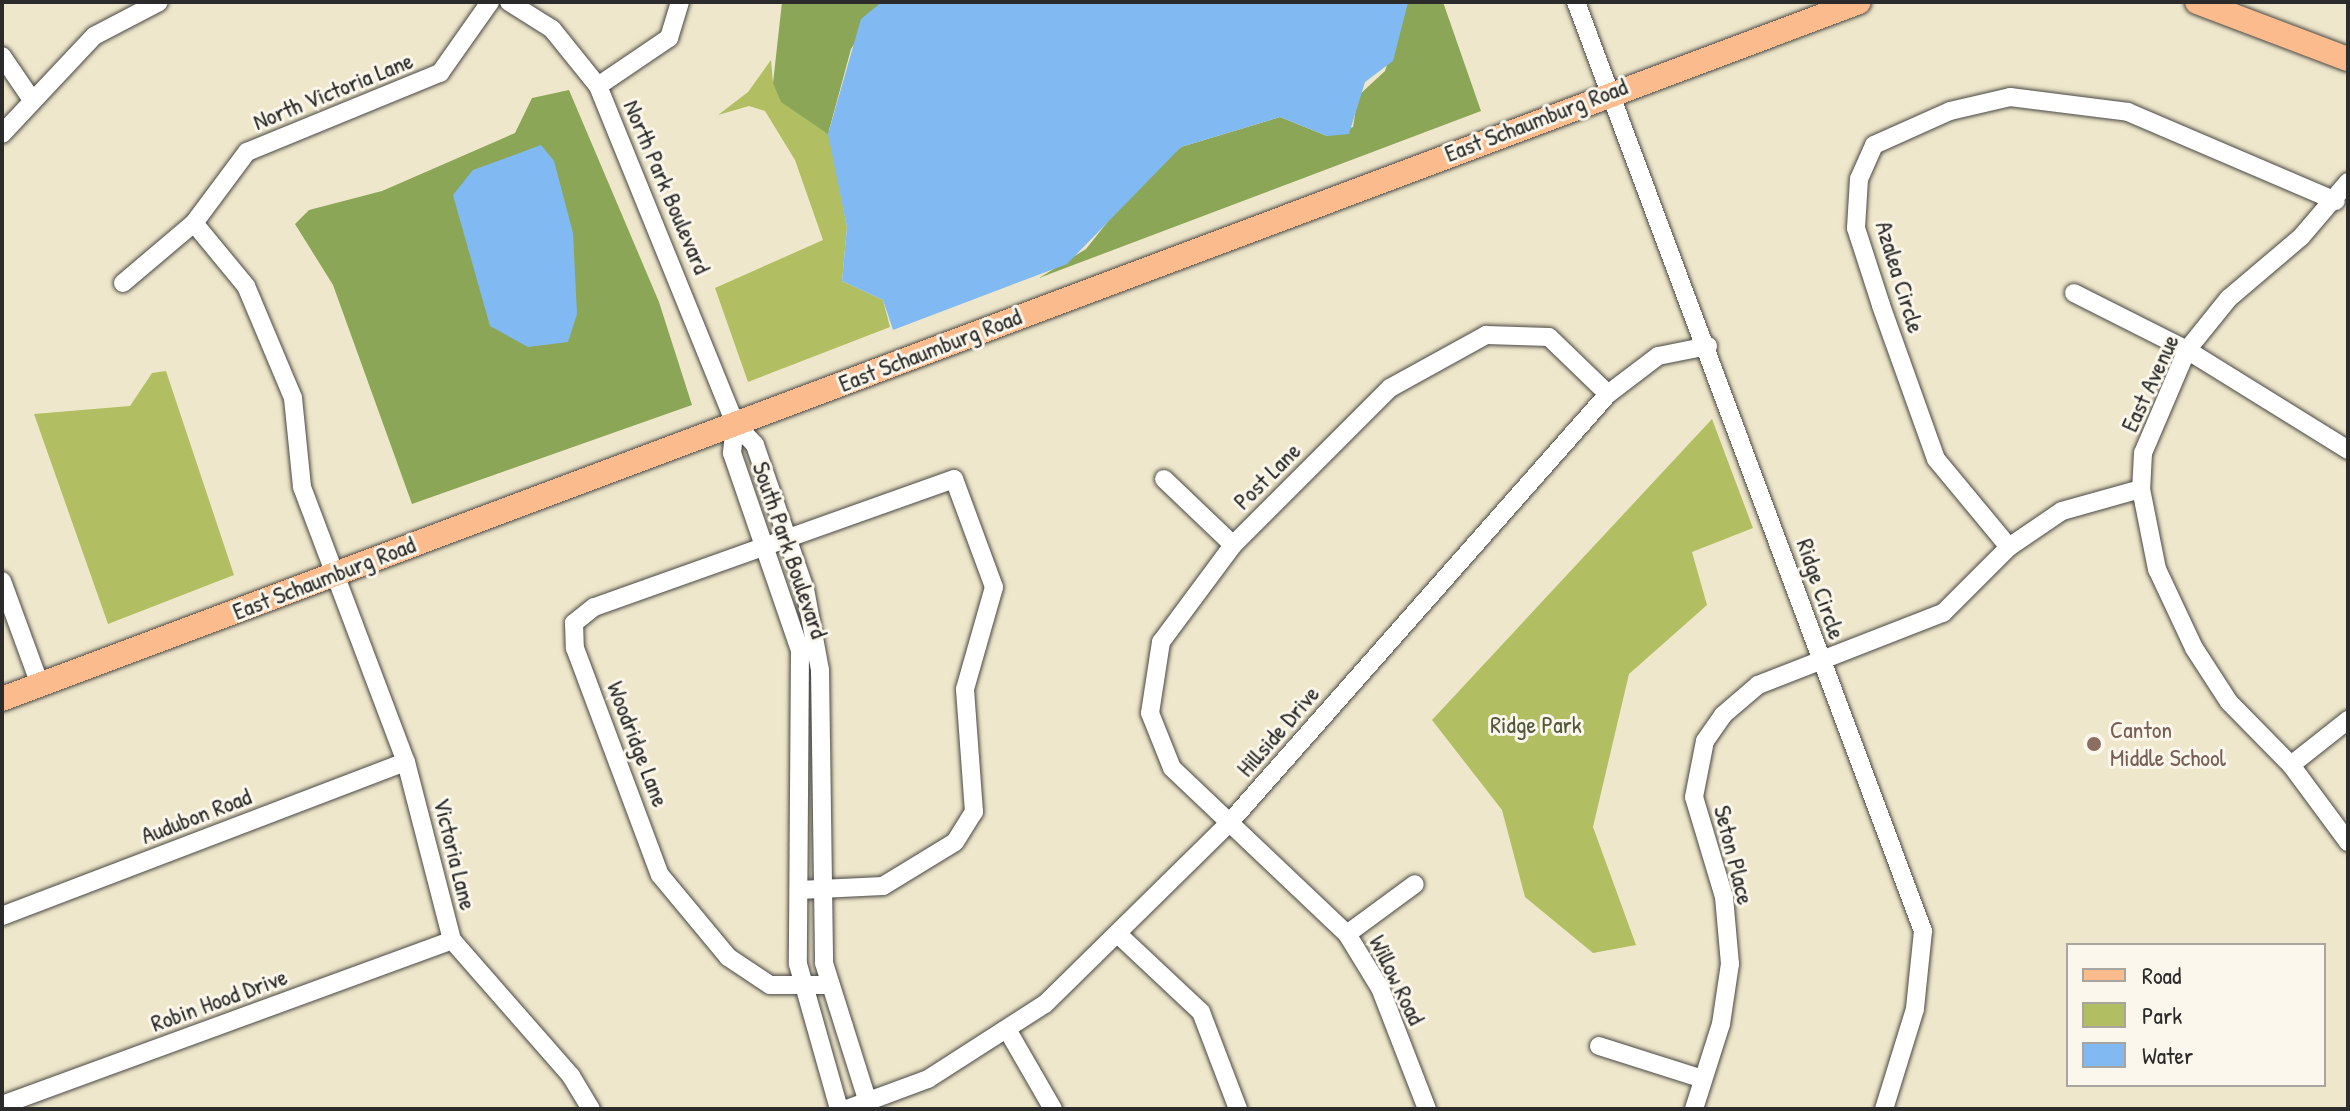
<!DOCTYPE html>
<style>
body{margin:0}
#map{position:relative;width:2350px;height:1111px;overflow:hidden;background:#efe7cb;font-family:"Patrick Hand",sans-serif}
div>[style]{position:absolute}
.green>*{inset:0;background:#b1bf62}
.forest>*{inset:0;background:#8ca658}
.water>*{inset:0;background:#81baf2}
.roads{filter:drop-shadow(0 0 2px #484743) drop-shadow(0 0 2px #484743)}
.minor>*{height:18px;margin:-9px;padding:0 9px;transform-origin:9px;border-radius:9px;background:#fff}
.major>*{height:24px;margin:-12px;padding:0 12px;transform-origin:12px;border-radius:12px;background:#fbbb8d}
.dots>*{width:22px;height:22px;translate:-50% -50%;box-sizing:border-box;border:4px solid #fbf7ec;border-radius:50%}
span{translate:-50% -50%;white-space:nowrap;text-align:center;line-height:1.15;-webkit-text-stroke:6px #fbf7ec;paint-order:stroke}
.street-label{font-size:24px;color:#2b2b2b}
.park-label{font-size:24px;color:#53573c}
.education-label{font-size:24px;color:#785e54}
.left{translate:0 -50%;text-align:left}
.frame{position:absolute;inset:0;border:4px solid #2b2b2b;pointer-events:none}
.legend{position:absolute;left:2066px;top:943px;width:260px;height:144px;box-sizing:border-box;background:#fbf7ec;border:2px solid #a8a59f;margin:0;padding:10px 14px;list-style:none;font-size:24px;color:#2b2b2b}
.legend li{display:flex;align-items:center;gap:16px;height:40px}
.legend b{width:40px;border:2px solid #a8a59f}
</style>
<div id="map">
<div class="green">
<div style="clip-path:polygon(771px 60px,773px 83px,829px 131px,847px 227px,842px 281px,883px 300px,890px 327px,748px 382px,715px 288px,823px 240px,795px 160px,765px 111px,749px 106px,718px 115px,748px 92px)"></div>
<div style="clip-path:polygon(166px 371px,234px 575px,108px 624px,34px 414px,130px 406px,152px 373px)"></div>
<div style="clip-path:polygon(1712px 419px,1753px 528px,1692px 552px,1707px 605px,1629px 674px,1593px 827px,1636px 945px,1593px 953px,1525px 897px,1502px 810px,1432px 720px)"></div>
</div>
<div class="forest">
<div style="clip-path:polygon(782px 2px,882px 2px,851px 49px,828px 134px,781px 102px,773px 83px)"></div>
<div style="clip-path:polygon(1408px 2px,1443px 2px,1481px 111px,1039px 278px,1086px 249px,1137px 185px,1181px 147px,1280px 117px,1327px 136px,1353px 127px,1358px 96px,1385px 71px)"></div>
<div style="clip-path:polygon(569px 90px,659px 302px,692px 405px,412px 504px,333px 285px,295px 224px,309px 210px,382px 191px,515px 133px,532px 98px)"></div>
</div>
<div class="water">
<div style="clip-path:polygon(882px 2px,1408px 2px,1393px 61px,1365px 82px,1349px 134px,1327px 136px,1280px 117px,1181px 147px,1067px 264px,893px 330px,883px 300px,842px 281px,847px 227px,828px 134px,861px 19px)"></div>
<div style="clip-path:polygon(541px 145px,554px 161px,573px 233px,577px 314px,568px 342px,528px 347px,490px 326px,453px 195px,473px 170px)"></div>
</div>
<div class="roads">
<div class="minor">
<div style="left:509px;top:2px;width:51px;rotate:32.1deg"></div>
<div style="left:552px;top:29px;width:73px;rotate:51.1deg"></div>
<div style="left:598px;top:86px;width:365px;rotate:67.9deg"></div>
<div style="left:735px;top:424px;width:29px;rotate:46deg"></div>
<div style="left:755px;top:445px;width:152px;rotate:70.9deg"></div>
<div style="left:805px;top:589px;width:82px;rotate:79.5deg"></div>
<div style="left:820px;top:670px;width:293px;rotate:89.2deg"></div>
<div style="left:824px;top:963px;width:153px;rotate:72.5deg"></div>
<div style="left:1576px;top:2px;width:992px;rotate:69.52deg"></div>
<div style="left:1923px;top:931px;width:78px;rotate:95.9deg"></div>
<div style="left:1915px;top:1009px;width:105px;rotate:107.2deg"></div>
<div style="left:2px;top:56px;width:53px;rotate:55.7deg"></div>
<div style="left:598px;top:86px;width:86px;rotate:-34.1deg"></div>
<div style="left:669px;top:38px;width:38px;rotate:-73deg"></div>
<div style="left:2px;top:134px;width:134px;rotate:-46.8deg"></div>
<div style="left:94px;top:36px;width:73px;rotate:-27.6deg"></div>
<div style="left:2348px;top:182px;width:72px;rotate:130.5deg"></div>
<div style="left:2301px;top:237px;width:94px;rotate:139.7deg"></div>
<div style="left:2229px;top:298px;width:67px;rotate:128.9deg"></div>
<div style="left:2187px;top:350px;width:112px;rotate:113.1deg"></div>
<div style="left:2143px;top:453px;width:36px;rotate:93deg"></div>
<div style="left:2141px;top:489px;width:82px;rotate:78.7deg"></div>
<div style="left:2157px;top:569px;width:87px;rotate:64.9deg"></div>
<div style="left:2194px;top:648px;width:64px;rotate:57.1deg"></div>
<div style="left:2229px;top:702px;width:88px;rotate:45.5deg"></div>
<div style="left:2291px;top:765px;width:96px;rotate:53.5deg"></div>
<div style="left:194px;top:223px;width:82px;rotate:50.5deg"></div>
<div style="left:246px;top:286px;width:121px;rotate:67.2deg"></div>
<div style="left:293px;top:398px;width:89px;rotate:84.2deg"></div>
<div style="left:302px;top:487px;width:294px;rotate:69.3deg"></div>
<div style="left:406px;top:762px;width:184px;rotate:75.5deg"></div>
<div style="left:452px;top:940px;width:181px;rotate:48.8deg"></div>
<div style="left:571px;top:1076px;width:39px;rotate:59deg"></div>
<div style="left:123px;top:283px;width:93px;rotate:-40.2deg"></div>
<div style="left:194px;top:223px;width:89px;rotate:-53.3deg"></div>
<div style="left:247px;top:152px;width:209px;rotate:-22.3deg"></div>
<div style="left:440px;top:73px;width:87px;rotate:-54.8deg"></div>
<div style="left:2074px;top:293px;width:127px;rotate:26.8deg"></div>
<div style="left:2187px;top:350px;width:190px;rotate:31.8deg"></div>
<div style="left:735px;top:424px;width:29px;rotate:96deg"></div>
<div style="left:732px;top:453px;width:208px;rotate:71deg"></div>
<div style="left:800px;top:650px;width:314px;rotate:90.4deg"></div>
<div style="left:798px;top:964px;width:151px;rotate:74.2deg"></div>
<div style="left:1164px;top:479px;width:95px;rotate:43.7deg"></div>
<div style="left:2009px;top:547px;width:114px;rotate:-129.7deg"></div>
<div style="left:1936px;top:459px;width:164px;rotate:-109.7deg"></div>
<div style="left:1881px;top:305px;width:81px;rotate:-108deg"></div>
<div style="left:1856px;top:228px;width:49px;rotate:-86.5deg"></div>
<div style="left:1859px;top:179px;width:37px;rotate:-66deg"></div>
<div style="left:1874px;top:145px;width:83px;rotate:-24.1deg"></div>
<div style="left:1950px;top:111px;width:62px;rotate:-13.1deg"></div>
<div style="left:2010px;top:97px;width:119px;rotate:7.2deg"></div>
<div style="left:2128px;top:112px;width:226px;rotate:23.2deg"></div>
<div style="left:2px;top:581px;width:111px;rotate:69.9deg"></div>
<div style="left:2291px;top:765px;width:73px;rotate:-38.3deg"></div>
<div style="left:799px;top:890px;width:84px;rotate:-2.7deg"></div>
<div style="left:883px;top:886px;width:84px;rotate:-31.4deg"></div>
<div style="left:955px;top:842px;width:36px;rotate:-58deg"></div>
<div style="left:974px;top:812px;width:123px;rotate:-94.2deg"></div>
<div style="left:965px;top:689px;width:106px;rotate:-74.1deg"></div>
<div style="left:994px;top:587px;width:115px;rotate:-110.3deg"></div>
<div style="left:954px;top:479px;width:382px;rotate:160.4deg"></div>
<div style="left:594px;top:607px;width:26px;rotate:141deg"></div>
<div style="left:574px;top:623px;width:25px;rotate:88deg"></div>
<div style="left:575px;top:648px;width:242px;rotate:69.5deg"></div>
<div style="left:660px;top:875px;width:107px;rotate:50.3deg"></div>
<div style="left:728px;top:957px;width:50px;rotate:33.7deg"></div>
<div style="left:770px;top:985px;width:58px"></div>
<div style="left:2px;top:916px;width:432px;rotate:-20.9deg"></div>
<div style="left:1347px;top:934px;width:84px;rotate:-36.3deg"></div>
<div style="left:1120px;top:936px;width:111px;rotate:43.2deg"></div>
<div style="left:1201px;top:1012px;width:104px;rotate:69.1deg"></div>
<div style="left:1008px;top:1031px;width:90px;rotate:60deg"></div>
<div style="left:1599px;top:1046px;width:109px;rotate:17.6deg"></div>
<div style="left:2px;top:1105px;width:479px;rotate:-20.1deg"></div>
<div style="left:847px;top:1109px;width:86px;rotate:-20.3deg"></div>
<div style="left:928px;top:1079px;width:139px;rotate:-32.7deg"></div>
<div style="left:1045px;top:1004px;width:260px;rotate:-44.5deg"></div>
<div style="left:1230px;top:822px;width:571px;rotate:-48.55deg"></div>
<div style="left:1608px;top:394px;width:63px;rotate:-37.2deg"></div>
<div style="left:1658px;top:356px;width:51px;rotate:-11.3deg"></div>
<div style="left:1427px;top:1109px;width:130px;rotate:-111.2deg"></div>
<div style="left:1380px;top:988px;width:63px;rotate:-121.4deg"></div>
<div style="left:1347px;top:934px;width:241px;rotate:-136.5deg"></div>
<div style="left:1172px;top:768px;width:59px;rotate:-111.8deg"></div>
<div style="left:1150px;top:713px;width:72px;rotate:-81.2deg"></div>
<div style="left:1161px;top:642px;width:121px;rotate:-53.4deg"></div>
<div style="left:1233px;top:545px;width:222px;rotate:-45deg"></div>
<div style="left:1390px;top:388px;width:110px;rotate:-28.9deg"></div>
<div style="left:1486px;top:335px;width:63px;rotate:1.8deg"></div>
<div style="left:1549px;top:337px;width:82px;rotate:44deg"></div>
<div style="left:1694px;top:1109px;width:89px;rotate:-72.4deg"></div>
<div style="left:1721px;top:1024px;width:61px;rotate:-81.5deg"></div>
<div style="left:1730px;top:964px;width:67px;rotate:-95.1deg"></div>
<div style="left:1724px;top:897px;width:104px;rotate:-106.7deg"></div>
<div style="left:1694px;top:797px;width:57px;rotate:-78.9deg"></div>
<div style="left:1705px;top:741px;width:32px;rotate:-55deg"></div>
<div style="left:1723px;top:715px;width:46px;rotate:-40.6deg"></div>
<div style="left:1758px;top:685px;width:199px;rotate:-21.3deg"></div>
<div style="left:1943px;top:613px;width:93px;rotate:-45deg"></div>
<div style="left:2009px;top:547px;width:64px;rotate:-34.2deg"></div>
<div style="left:2062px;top:511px;width:82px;rotate:-15.6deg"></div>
</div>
<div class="major">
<div style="left:2197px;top:2px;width:161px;rotate:20.7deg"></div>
<div style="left:2px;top:699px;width:1983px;rotate:-20.57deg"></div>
</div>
</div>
<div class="dots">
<div style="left:2094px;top:744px;background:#8d6e63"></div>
</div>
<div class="street-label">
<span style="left:333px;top:91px;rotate:-22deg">North Victoria Lane</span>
<span style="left:1536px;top:120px;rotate:-21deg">East Schaumburg Road</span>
<span style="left:667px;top:187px;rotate:67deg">North Park Boulevard</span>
<span style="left:1900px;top:277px;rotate:73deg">Azalea Circle</span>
<span style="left:930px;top:350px;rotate:-21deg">East Schaumburg Road</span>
<span style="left:2150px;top:383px;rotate:-65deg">East Avenue</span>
<span style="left:1267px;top:476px;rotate:-45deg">Post Lane</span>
<span style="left:790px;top:550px;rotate:71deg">South Park Boulevard</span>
<span style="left:324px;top:578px;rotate:-21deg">East Schaumburg Road</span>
<span style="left:1821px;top:589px;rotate:71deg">Ridge Circle</span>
<span style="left:1278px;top:731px;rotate:-49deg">Hillside Drive</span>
<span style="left:638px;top:744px;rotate:69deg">Woodridge Lane</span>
<span style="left:196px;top:816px;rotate:-21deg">Audubon Road</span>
<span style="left:455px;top:854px;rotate:76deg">Victoria Lane</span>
<span style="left:1734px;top:855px;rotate:76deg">Seton Place</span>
<span style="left:1397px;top:980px;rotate:64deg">Willow Road</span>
<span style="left:219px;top:1000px;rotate:-20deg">Robin Hood Drive</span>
</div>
<div class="park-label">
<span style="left:1536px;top:725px">Ridge Park</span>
</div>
<div class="education-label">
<span class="left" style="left:2110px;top:744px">Canton<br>Middle School</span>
</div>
<div class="frame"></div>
<ul class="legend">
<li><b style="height:10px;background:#fbbb8d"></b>Road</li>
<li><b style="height:22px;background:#b1bf62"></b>Park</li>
<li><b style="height:22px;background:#81baf2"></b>Water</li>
</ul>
</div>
